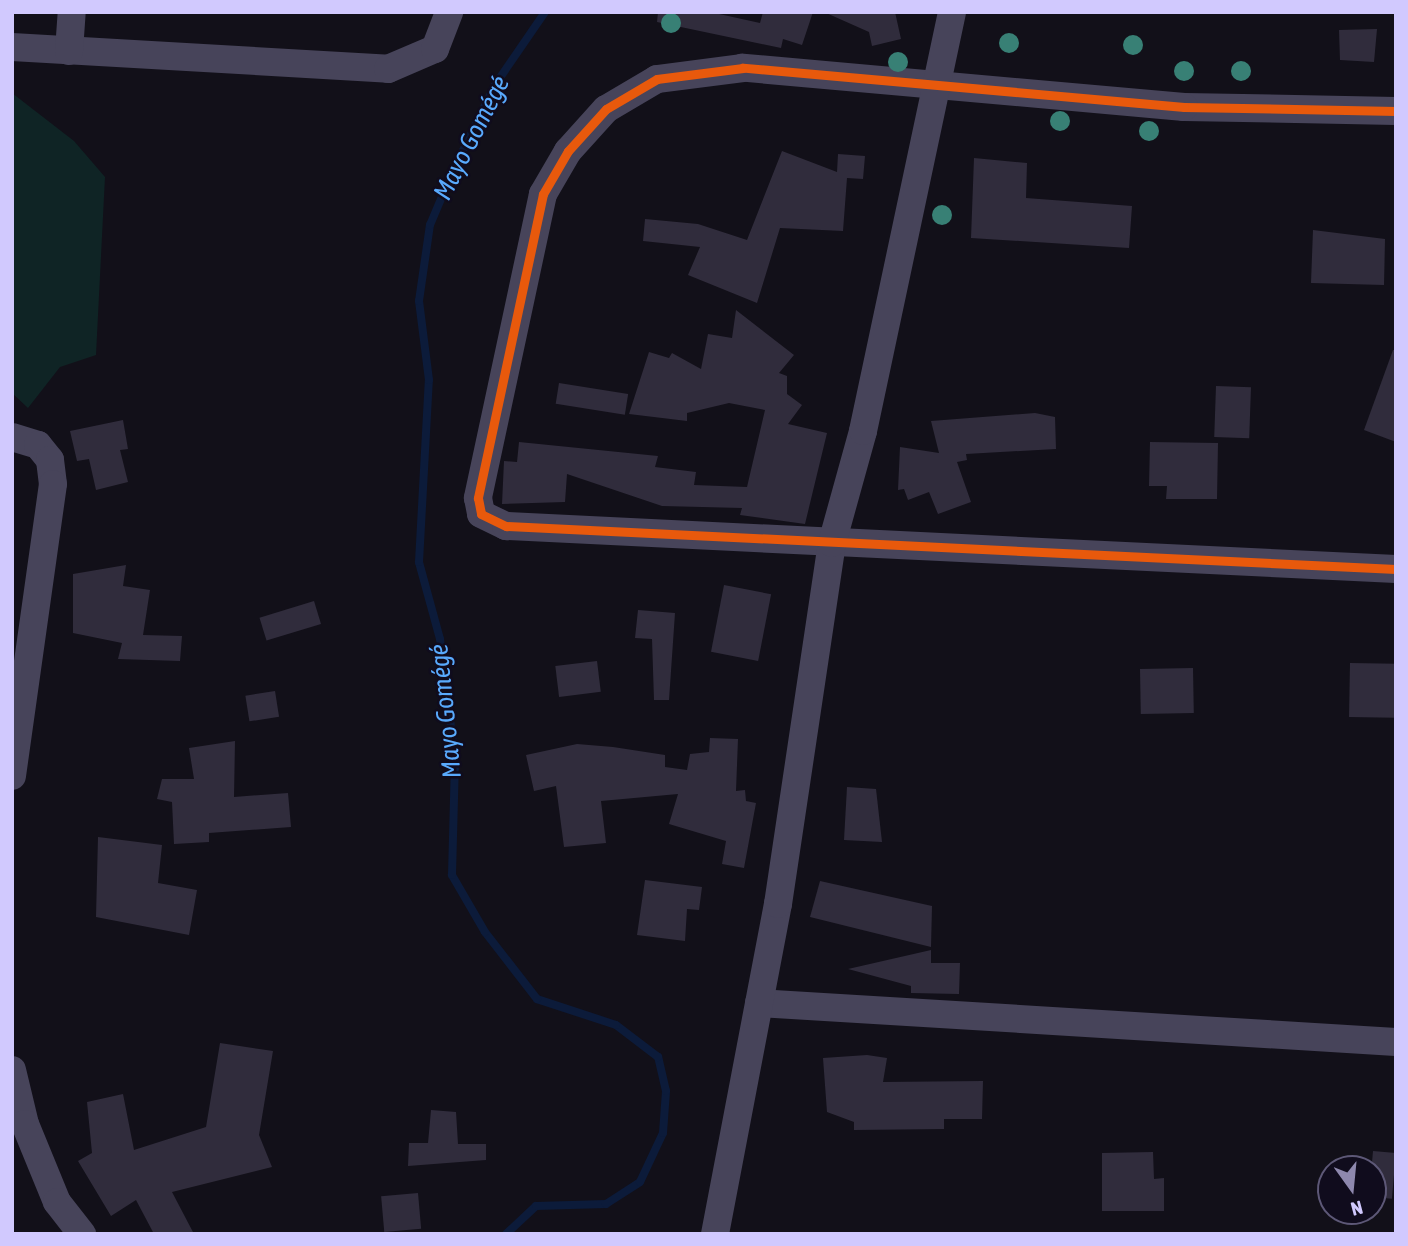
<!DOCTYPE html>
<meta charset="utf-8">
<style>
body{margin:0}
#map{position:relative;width:1408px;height:1246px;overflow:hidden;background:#121019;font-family:"Asap Condensed",sans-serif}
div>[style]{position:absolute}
.green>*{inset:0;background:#0f2425}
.stream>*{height:8px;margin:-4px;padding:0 4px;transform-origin:4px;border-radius:4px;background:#0c1b3a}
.building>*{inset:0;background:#302c3c;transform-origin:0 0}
.street>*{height:28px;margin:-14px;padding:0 14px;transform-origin:14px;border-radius:14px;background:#47445a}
.cycleway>*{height:9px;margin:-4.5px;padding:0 4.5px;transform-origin:4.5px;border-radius:4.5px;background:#e8590c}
.trees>*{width:20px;height:20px;margin:-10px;border-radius:50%;background:#388075}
span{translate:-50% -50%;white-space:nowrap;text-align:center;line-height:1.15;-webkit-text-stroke:5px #100c1d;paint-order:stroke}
.water-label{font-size:26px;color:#59aafd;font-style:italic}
.frame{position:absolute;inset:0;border:14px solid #d1c9fe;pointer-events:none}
.north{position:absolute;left:1317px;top:1155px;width:70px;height:70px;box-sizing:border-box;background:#100c1d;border:2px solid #5d5877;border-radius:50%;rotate:165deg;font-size:19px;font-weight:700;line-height:28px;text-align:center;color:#d1c9fe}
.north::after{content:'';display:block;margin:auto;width:24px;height:32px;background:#8e88ae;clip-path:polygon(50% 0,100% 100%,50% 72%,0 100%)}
</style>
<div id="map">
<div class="green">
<div style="clip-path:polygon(12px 93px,74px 141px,105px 177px,96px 355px,60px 367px,28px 408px,12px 393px)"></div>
</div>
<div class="stream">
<div style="left:506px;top:1234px;width:41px;rotate:-43deg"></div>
<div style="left:536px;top:1206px;width:70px;rotate:-1.6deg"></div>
<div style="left:606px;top:1204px;width:40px;rotate:-32.9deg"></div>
<div style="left:640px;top:1182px;width:54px;rotate:-64.9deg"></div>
<div style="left:663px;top:1133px;width:42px;rotate:-85.9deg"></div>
<div style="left:666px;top:1091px;width:35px;rotate:-103deg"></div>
<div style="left:658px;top:1057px;width:53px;rotate:-142.7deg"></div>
<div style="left:616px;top:1025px;width:83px;rotate:-161.8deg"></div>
<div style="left:537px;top:999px;width:85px;rotate:-127.8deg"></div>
<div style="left:485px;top:932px;width:66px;rotate:-120.1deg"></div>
<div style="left:452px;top:875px;width:116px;rotate:-88.5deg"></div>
<div style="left:455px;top:759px;width:121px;rotate:-97.1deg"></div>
<div style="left:440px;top:639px;width:80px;rotate:-105.3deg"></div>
<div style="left:419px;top:562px;width:182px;rotate:-86.9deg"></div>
<div style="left:429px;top:380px;width:80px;rotate:-97.2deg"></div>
<div style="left:419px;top:301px;width:77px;rotate:-81.8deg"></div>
<div style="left:430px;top:225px;width:56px;rotate:-67.1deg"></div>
<div style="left:452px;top:173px;width:98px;rotate:-64deg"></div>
<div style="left:495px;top:85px;width:88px;rotate:-55.6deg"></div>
</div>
<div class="building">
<div style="clip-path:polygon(658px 12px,710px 12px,760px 23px,763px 12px,813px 12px,802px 45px,783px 39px,781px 48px,657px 22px)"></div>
<div style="clip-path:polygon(824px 12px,895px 12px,901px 39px,872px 46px,869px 32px)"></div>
<div style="clip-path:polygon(1377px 29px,1374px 62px,1340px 60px,1339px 30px)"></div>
<div style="clip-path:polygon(782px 151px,837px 172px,838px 154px,865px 156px,863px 179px,847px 178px,843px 231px,780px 228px,757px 303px,688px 275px,700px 247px,643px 241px,645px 219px,698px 224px,747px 240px)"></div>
<div style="clip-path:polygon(974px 158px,1027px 163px,1026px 198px,1132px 206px,1129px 248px,971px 238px)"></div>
<div style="clip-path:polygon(1313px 230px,1385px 239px,1384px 285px,1311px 283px)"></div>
<div style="clip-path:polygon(736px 310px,794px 355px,779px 373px,787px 376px,787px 394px,802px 405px,788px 424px,827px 433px,805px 524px,740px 515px,742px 508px,662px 506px,567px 474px,565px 502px,502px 504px,504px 461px,517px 462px,519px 442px,658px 456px,655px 467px,696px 472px,694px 485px,747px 487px,765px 410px,729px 403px,687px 413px,687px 421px,629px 414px,649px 352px,669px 358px,672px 353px,701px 369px,708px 334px,732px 338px)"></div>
<div style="clip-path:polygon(1393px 350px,1396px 350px,1396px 442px,1364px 430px)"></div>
<div style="left:559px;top:383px;width:70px;height:21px;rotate:9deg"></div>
<div style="left:1216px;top:386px;width:35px;height:51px;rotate:2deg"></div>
<div style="clip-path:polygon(1035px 413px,1055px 417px,1056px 449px,966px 454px,967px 460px,957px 462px,971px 502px,938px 514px,929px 492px,908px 500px,904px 489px,898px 490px,900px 447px,939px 453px,931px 421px)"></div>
<div style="clip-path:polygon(123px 420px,128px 449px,120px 450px,128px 482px,96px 490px,89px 459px,77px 461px,70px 431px)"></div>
<div style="clip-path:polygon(1150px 442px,1218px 443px,1217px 499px,1166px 499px,1167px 486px,1149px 486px)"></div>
<div style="clip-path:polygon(126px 565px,123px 586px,150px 590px,143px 635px,182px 636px,180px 661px,118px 659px,122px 643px,73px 633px,73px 574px)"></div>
<div style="left:724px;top:585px;width:48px;height:68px;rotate:11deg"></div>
<div style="left:314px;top:601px;width:24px;height:57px;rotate:73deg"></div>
<div style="clip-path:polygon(638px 610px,675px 613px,669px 700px,654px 700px,652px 639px,635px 638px)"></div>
<div style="left:597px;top:661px;width:31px;height:42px;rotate:83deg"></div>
<div style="left:1350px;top:663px;width:46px;height:54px;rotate:1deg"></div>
<div style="left:1193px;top:668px;width:45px;height:53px;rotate:89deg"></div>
<div style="left:275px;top:691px;width:26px;height:30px;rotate:81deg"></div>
<div style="clip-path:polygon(710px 738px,738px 739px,736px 791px,745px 790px,746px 801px,756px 803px,744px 868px,722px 864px,726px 841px,669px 824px,678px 794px,601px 801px,606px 843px,564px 847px,556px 786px,534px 791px,526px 755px,577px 744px,613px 747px,665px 755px,665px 767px,687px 770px,690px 754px,709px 752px)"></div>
<div style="clip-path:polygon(235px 741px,234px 797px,288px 793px,291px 827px,209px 833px,209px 842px,174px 844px,172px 802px,157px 799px,162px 779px,194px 779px,189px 748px)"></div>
<div style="clip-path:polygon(847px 787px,876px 789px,882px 842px,844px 840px)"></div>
<div style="clip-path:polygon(98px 837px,162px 845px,158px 883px,197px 890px,189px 935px,96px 917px)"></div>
<div style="clip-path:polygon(645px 880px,702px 887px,699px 910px,687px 909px,685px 941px,637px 935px)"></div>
<div style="clip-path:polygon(820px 881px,932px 906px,931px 947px,810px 917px)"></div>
<div style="clip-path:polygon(931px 950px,931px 963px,960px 963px,959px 994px,911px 993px,911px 986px,848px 969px)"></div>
<div style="clip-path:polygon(220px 1043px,273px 1051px,259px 1135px,272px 1167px,172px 1192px,194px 1234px,154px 1234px,136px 1200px,111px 1216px,78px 1161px,92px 1153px,87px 1102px,123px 1094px,134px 1150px,206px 1127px)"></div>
<div style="clip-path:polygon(867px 1055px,887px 1058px,883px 1082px,983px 1081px,982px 1119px,944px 1119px,944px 1129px,854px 1130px,854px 1122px,827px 1112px,823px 1058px)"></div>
<div style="clip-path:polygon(431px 1110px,456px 1112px,458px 1144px,486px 1144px,486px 1160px,408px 1166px,409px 1143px,428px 1143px)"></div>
<div style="left:1373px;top:1151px;width:23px;height:46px;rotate:5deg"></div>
<div style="clip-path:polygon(1153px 1152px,1154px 1179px,1164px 1178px,1164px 1211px,1102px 1211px,1102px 1153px)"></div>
<div style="left:418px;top:1193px;width:36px;height:37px;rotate:85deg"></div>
</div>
<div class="street">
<div style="left:12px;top:47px;width:377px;rotate:3.3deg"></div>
<div style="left:388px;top:69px;width:51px;rotate:-23.1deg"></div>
<div style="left:435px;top:49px;width:40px;rotate:-69deg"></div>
<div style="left:69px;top:51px;width:39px;rotate:-86deg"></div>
<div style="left:1396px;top:111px;width:212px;rotate:-178.9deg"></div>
<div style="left:1184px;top:107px;width:443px;rotate:-174.9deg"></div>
<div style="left:743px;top:68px;width:87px;rotate:172.7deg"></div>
<div style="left:657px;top:79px;width:59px;rotate:149.5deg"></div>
<div style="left:606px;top:109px;width:57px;rotate:132.1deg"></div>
<div style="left:568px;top:151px;width:50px;rotate:120.2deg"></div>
<div style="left:543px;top:194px;width:311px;rotate:102.1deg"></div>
<div style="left:478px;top:498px;width:16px;rotate:79deg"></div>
<div style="left:481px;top:514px;width:28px;rotate:26deg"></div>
<div style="left:506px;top:526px;width:891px;rotate:2.77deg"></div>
<div style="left:12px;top:437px;width:27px;rotate:17deg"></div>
<div style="left:38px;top:445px;width:19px;rotate:51deg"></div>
<div style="left:50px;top:460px;width:24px;rotate:83deg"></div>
<div style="left:53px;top:484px;width:295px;rotate:98deg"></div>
<div style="left:759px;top:1003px;width:638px;rotate:3.5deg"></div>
<div style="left:12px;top:1070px;width:56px;rotate:76.5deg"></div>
<div style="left:25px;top:1124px;width:84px;rotate:67.7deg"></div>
<div style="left:57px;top:1202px;width:41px;rotate:52deg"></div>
<div style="left:715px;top:1234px;width:336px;rotate:-79.2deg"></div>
<div style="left:778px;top:904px;width:365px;rotate:-81.5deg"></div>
<div style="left:832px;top:543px;width:116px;rotate:-74.5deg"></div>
<div style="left:863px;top:431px;width:428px;rotate:-78deg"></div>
</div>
<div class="cycleway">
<div style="left:1396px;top:111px;width:212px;rotate:-178.9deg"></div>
<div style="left:1184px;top:107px;width:443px;rotate:-174.9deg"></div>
<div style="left:743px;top:68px;width:87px;rotate:172.7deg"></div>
<div style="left:657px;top:79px;width:59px;rotate:149.5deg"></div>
<div style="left:606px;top:109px;width:57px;rotate:132.1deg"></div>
<div style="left:568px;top:151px;width:50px;rotate:120.2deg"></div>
<div style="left:543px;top:194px;width:311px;rotate:102.1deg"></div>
<div style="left:478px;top:498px;width:16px;rotate:79deg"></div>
<div style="left:481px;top:514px;width:28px;rotate:26deg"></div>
<div style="left:506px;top:526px;width:891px;rotate:2.77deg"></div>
</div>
<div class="trees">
<div style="left:671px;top:23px"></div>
<div style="left:1009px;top:43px"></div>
<div style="left:1133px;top:45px"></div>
<div style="left:898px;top:62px"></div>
<div style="left:1184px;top:71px"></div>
<div style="left:1241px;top:71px"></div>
<div style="left:1060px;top:121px"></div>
<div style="left:1149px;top:131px"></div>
<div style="left:942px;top:215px"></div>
</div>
<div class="water-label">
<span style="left:472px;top:138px;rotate:-63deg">Mayo Gomégé</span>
<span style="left:446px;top:711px;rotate:-96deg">Mayo Gomégé</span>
</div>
<div class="frame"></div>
<div class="north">N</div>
</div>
